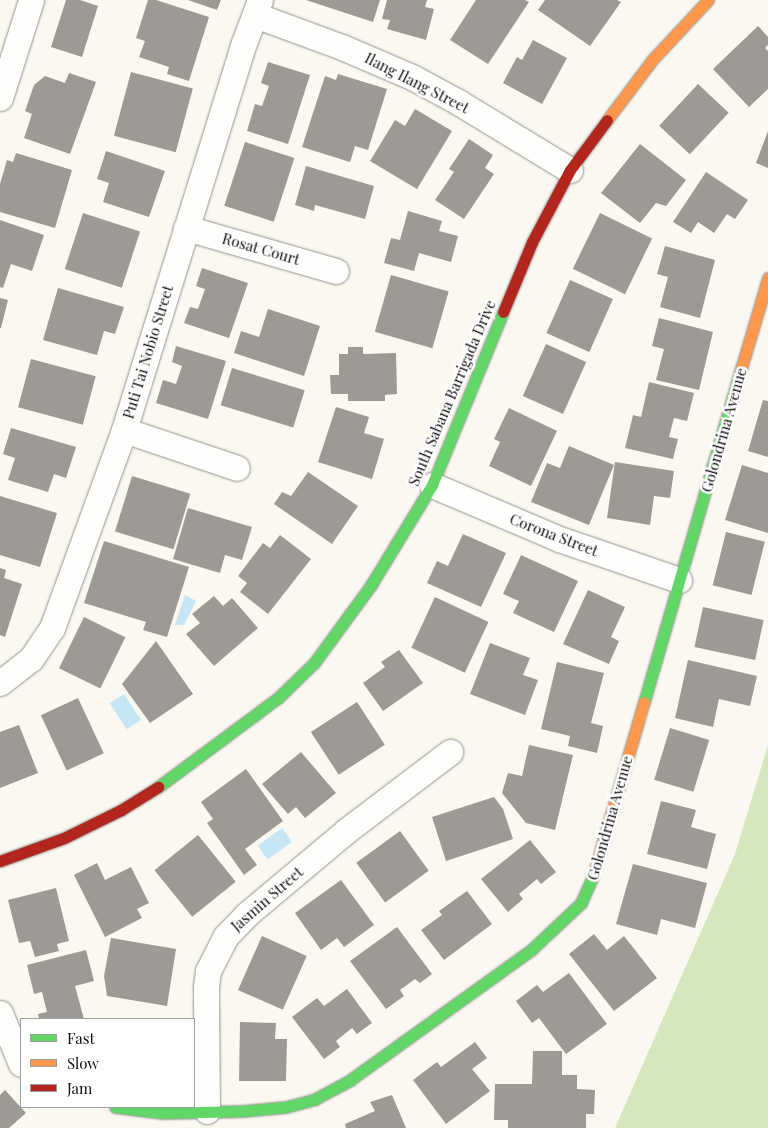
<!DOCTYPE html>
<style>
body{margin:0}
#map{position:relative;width:768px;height:1128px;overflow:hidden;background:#faf8f0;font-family:"Playfair Display",serif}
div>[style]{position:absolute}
.forest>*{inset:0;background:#d5e8bd}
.water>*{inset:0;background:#c6e6f5;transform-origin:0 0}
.building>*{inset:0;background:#9d9a96;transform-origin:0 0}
.roads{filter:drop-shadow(0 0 1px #93928f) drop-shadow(0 0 1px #93928f)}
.street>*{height:25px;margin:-12.5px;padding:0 12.5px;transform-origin:12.5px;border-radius:12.5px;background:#fefefd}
.fast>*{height:11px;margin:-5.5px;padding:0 5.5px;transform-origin:5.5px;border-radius:5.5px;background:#63d668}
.slow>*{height:11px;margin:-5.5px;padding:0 5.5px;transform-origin:5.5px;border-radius:5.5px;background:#ff974d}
.jam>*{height:11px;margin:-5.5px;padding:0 5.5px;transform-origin:5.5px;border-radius:5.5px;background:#b3261e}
span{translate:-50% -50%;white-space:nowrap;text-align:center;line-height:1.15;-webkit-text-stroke:5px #fff;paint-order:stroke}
.street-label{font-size:15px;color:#0c0c0c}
.legend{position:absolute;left:20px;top:1018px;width:175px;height:90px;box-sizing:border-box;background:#fff;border:1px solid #9e9e9e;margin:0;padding:6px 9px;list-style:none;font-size:15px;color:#0c0c0c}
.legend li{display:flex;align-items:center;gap:10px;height:25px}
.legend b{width:25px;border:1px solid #9e9e9e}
</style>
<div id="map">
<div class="forest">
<div style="clip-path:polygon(768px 745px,768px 1128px,615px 1128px,735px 854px)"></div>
</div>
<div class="water">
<div style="clip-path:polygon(185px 595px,196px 601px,184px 625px,175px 625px)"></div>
<div style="left:124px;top:694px;width:31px;height:17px;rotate:57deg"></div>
<div style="left:282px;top:828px;width:17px;height:30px;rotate:54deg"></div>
</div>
<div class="building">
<div style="clip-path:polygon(66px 0,80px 0,98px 6px,82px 57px,51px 47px)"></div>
<div style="clip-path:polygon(148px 0,156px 0,209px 17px,189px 81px,167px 74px,169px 67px,139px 57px,145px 41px,136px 38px)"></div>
<div style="clip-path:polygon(188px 0,221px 0,217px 10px)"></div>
<div style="clip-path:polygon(306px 0,380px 0,373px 22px)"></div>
<div style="clip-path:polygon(387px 0,427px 0,425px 7px,434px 9px,426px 40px,387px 29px,390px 20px,382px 19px)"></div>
<div style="clip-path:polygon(476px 0,525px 0,529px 2px,488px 64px,450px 40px)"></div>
<div style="clip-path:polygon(545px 0,617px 0,621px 2px,590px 46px,538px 10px)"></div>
<div style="clip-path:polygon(758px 26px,768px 37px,768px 45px,765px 48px,768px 51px,768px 89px,749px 107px,713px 69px)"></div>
<div style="clip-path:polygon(533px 40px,567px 58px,542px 104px,503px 83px,517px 57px,522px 60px)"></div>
<div style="clip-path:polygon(268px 62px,310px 75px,288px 144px,247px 131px,255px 104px,262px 106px,269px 86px,261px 83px)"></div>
<div style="left:131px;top:72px;width:64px;height:66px;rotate:15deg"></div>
<div style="clip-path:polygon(69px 73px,96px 82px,70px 154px,24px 138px,32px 114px,25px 111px,34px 85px,45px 76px,65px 83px)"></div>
<div style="clip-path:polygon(338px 74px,387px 89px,368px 150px,355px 146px,350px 162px,302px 147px,325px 76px,336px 80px)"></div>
<div style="left:698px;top:84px;width:42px;height:57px;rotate:43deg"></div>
<div style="clip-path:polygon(415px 109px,452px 131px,417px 189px,370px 161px,395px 120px,405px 126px)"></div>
<div style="clip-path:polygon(768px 131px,768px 168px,756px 163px)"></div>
<div style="clip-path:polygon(469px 139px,493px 155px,485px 168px,494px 174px,464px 219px,435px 200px,454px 172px,449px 169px)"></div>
<div style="left:245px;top:142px;width:52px;height:67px;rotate:18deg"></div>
<div style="clip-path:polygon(640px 144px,686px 180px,666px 206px,656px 203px,640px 223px,601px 193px)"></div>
<div style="clip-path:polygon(106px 151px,165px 171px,149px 217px,103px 202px,109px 183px,97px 179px)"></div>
<div style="clip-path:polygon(16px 153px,72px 170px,55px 228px,0 212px,0 184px,7px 160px,13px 162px)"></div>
<div style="clip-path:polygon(306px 166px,374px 186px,365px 219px,315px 205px,314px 211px,295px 205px)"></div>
<div style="clip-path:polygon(706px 172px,748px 200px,735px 219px,727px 214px,714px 233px,698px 222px,691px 233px,673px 222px)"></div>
<div style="clip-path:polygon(408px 211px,442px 221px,439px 231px,458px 236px,451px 262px,419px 253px,414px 271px,384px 263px,391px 238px,400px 240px)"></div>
<div style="left:83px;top:213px;width:60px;height:59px;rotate:18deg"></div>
<div style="left:600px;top:213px;width:58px;height:62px;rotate:26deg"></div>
<div style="clip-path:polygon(0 220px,44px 235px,32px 271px,11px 264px,3px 288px,0 287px)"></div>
<div style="clip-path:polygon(665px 246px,715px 260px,700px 318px,660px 307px,668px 277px,657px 274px)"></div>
<div style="clip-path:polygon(202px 268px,248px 283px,229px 338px,184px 323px,190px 307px,198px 309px,205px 289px,196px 286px)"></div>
<div style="left:391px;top:275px;width:60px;height:59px;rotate:16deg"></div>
<div style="left:570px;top:280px;width:47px;height:58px;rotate:24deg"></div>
<div style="clip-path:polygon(58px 288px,124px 307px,115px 334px,104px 331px,97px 355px,43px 340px)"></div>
<div style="clip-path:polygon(0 298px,8px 300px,1px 328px,0 328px)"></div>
<div style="clip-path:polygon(268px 309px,320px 326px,304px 376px,234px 353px,241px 331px,259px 337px)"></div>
<div style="clip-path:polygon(659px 318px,713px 332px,699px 390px,656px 380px,664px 349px,652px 346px)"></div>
<div style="left:546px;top:344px;width:44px;height:57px;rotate:24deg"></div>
<div style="clip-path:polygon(176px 346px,226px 361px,208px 419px,156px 403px,163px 380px,176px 384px,182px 366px,172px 362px)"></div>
<div style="clip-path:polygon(348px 347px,363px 347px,363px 354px,396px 353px,397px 394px,385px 395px,385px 401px,348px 401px,348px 394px,331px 394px,330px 375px,339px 375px,339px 354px,348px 354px)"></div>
<div style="left:31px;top:359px;width:67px;height:50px;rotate:15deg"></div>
<div style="left:232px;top:368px;width:76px;height:39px;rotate:17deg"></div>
<div style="clip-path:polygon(649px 382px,694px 393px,687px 421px,674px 418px,669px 437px,678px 439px,673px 459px,625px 448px,633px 415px,641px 417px)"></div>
<div style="clip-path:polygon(763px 400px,768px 401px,768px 457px,748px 451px)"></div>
<div style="clip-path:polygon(336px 407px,369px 417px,364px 433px,384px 439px,372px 479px,318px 462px)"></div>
<div style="clip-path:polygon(509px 408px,557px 431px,531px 486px,489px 466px,500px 442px,494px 439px)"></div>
<div style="clip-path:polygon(11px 428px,76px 447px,66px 478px,54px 474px,48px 492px,8px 480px,15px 458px,3px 454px)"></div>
<div style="clip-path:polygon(569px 446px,614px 465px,589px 525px,531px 502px,547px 463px,560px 468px)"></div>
<div style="clip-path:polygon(615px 462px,674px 471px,670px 498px,654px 496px,650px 525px,607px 518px)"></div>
<div style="clip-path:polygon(742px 465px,768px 473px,768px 533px,725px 520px)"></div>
<div style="clip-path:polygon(308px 472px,358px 506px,332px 544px,274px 504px,282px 492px,291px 496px)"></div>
<div style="left:132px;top:476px;width:61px;height:58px;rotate:17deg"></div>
<div style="clip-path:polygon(0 496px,57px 513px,40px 567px,0 555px)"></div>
<div style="clip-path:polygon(188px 508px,252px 527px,242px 560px,225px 555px,220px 573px,173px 559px)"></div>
<div style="left:726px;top:532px;width:40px;height:55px;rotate:14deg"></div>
<div style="clip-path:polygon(463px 534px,506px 553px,481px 607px,427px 583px,437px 561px,448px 566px)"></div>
<div style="clip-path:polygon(280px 535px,311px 559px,268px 614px,240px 592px,247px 583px,238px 576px,263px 543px,270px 548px)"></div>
<div style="clip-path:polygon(104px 541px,189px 567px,167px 637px,143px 630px,146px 622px,84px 603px)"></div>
<div style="clip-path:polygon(521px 555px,578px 581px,554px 632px,513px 613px,519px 601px,503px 594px)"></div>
<div style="clip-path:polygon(0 568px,6px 570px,4px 578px,22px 584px,5px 637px,0 635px)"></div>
<div style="clip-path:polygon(588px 590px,625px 607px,611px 637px,619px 641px,609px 664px,563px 644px)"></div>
<div style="clip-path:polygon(214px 596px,223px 606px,232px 598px,258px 628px,214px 666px,186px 634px,200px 623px,192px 614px)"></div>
<div style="left:435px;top:597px;width:59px;height:56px;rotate:25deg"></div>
<div style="left:703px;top:607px;width:62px;height:41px;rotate:12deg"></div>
<div style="left:84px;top:617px;width:46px;height:57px;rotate:26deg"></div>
<div style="clip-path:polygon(156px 641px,193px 694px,150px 723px,122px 684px)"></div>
<div style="clip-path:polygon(490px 643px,530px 658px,523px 675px,538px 680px,525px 715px,470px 694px)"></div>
<div style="clip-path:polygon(399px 650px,423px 683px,383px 711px,363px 683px,385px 667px,381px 662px)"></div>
<div style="clip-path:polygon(688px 660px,757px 676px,750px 706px,719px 699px,713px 727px,675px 718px)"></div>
<div style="clip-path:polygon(557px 662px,604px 673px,591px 723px,603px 726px,597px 753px,568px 746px,570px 736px,541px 729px)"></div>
<div style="left:78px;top:698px;width:61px;height:41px;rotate:65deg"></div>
<div style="left:357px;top:702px;width:51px;height:55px;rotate:57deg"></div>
<div style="clip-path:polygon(19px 725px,38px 773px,0 788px,0 732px)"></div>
<div style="left:670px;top:728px;width:41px;height:54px;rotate:17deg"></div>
<div style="clip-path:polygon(529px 745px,573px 755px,555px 830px,526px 823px,502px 793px,508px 773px,522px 776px)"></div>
<div style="clip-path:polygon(301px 752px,336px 793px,305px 818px,296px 807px,288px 814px,262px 784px)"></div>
<div style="clip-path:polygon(246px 769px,283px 821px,245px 849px,257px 865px,244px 875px,207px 823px,213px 819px,201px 802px)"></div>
<div style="clip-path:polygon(494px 797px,503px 809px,513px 839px,446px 861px,432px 817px)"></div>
<div style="clip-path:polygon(661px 801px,696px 810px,691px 827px,716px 834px,707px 869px,647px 854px)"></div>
<div style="left:400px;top:831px;width:49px;height:54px;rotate:54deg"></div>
<div style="left:198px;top:835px;width:60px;height:56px;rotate:51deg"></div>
<div style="clip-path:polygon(530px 840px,556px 872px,541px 884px,537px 879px,519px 894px,523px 899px,508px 912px,481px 879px)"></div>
<div style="clip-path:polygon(97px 863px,105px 880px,131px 867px,149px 903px,137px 909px,142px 918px,105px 937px,74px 875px)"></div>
<div style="clip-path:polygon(633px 864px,707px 883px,695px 928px,661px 919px,657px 935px,616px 924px)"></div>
<div style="clip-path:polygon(341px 880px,374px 925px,344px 947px,337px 938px,321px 950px,295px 913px)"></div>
<div style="clip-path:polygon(56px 888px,69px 941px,57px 944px,59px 951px,35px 957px,30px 941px,19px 943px,8px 900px)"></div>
<div style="clip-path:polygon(467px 891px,492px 924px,444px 960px,421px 930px,442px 915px,439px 911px)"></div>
<div style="clip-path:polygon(397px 927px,432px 974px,420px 983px,415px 979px,400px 990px,404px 996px,386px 1009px,350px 961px)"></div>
<div style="clip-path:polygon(594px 934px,607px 950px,624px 936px,657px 978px,614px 1011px,569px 954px)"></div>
<div style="left:262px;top:936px;width:49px;height:59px;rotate:24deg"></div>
<div style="clip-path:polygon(111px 938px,176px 949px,167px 1006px,107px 996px,104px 976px)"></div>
<div style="clip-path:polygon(86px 950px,94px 981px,75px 986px,84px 1019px,39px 1019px,38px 1014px,47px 1012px,42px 992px,34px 994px,27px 965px)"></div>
<div style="clip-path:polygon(569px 973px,607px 1024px,566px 1054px,539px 1018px,532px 1023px,516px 1001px,537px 985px,543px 992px)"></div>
<div style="clip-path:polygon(347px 989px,372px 1023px,357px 1034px,352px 1028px,336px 1041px,340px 1047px,324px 1059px,292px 1017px,317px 998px,324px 1006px)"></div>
<div style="clip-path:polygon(240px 1022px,276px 1023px,275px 1039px,287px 1039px,286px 1081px,239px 1081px)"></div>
<div style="clip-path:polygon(475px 1042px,487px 1058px,472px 1069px,490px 1091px,446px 1124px,413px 1080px,437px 1062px,441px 1067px)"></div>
<div style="clip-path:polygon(533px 1051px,562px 1051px,562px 1075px,577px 1075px,577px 1089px,595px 1090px,594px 1114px,586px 1114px,586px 1128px,508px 1128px,508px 1120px,494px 1120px,495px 1084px,532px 1084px)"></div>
<div style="clip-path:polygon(5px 1090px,26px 1113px,9px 1128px,0 1128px,0 1095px)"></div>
<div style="clip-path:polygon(392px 1095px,406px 1128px,346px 1128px,345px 1124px,375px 1111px,370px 1102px)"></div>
</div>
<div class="roads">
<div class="street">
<div style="left:255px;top:15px;width:93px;rotate:20.2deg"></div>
<div style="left:342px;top:47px;width:76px;rotate:23.2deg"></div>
<div style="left:412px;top:77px;width:52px;rotate:28.5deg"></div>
<div style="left:458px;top:102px;width:131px;rotate:31.3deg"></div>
<div style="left:0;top:98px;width:103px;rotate:-72.4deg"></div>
<div style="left:186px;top:228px;width:156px;rotate:16deg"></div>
<div style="left:124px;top:430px;width:119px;rotate:18.6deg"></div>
<div style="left:432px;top:485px;width:138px;rotate:23deg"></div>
<div style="left:559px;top:539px;width:127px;rotate:18.9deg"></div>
<div style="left:0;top:683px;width:39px;rotate:-38deg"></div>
<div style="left:31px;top:659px;width:37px;rotate:-56deg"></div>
<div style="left:52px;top:628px;width:211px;rotate:-70deg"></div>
<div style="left:124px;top:430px;width:405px;rotate:-72.8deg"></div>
<div style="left:244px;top:43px;width:46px;rotate:-69.6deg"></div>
<div style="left:0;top:1013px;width:55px;rotate:67.6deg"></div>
<div style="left:207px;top:1111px;width:124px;rotate:-90.5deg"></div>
<div style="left:206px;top:987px;width:16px;rotate:-83deg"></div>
<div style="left:208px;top:971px;width:39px;rotate:-63deg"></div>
<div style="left:226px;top:936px;width:29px;rotate:-46deg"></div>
<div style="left:246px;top:915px;width:131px;rotate:-40deg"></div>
<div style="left:346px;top:831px;width:131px;rotate:-37.2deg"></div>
</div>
<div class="fast">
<div style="left:644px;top:702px;width:347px;rotate:-73.8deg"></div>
<div style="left:158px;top:787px;width:149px;rotate:-36.6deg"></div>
<div style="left:278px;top:698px;width:50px;rotate:-44.2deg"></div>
<div style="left:314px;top:663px;width:97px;rotate:-53.8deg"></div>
<div style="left:371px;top:585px;width:117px;rotate:-58.6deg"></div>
<div style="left:432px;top:485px;width:187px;rotate:-67.7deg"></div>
<div style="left:115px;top:1107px;width:48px;rotate:7.1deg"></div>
<div style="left:163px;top:1113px;width:79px;rotate:-1.5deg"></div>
<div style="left:242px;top:1111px;width:44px;rotate:-5.2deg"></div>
<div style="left:286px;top:1107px;width:30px;rotate:-15deg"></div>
<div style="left:315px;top:1099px;width:40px;rotate:-28deg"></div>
<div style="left:350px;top:1080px;width:223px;rotate:-35.7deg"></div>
<div style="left:531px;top:950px;width:69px;rotate:-43.2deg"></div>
<div style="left:581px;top:903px;width:30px;rotate:-66deg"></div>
</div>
<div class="slow">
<div style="left:607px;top:120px;width:76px;rotate:-53deg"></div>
<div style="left:653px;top:59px;width:81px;rotate:-47deg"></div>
<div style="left:741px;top:369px;width:95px;rotate:-73.5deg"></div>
<div style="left:593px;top:876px;width:181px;rotate:-73.7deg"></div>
</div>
<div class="jam">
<div style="left:503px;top:312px;width:76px;rotate:-67.5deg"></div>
<div style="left:532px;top:242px;width:81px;rotate:-62.2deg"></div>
<div style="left:570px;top:170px;width:62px;rotate:-53.5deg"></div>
<div style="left:0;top:861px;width:68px;rotate:-19.8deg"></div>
<div style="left:64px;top:838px;width:64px;rotate:-26.2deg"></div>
<div style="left:121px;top:810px;width:44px;rotate:-31.9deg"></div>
</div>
</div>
<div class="street-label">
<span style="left:417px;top:83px;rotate:27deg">Ilang Ilang Street</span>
<span style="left:261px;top:249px;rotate:16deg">Rosat Court</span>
<span style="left:148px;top:352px;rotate:-73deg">Puti Tai Nobio Street</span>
<span style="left:452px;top:393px;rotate:-67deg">South Sabana Barrigada Drive</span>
<span style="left:724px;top:430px;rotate:-74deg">Golondrina Avenue</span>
<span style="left:554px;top:535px;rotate:21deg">Corona Street</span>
<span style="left:610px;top:818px;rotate:-74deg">Golondrina Avenue</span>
<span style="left:267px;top:899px;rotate:-41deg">Jasmin Street</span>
</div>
<ul class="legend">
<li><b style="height:6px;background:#63d668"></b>Fast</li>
<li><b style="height:6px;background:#ff974d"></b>Slow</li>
<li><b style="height:6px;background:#b3261e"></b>Jam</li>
</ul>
</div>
